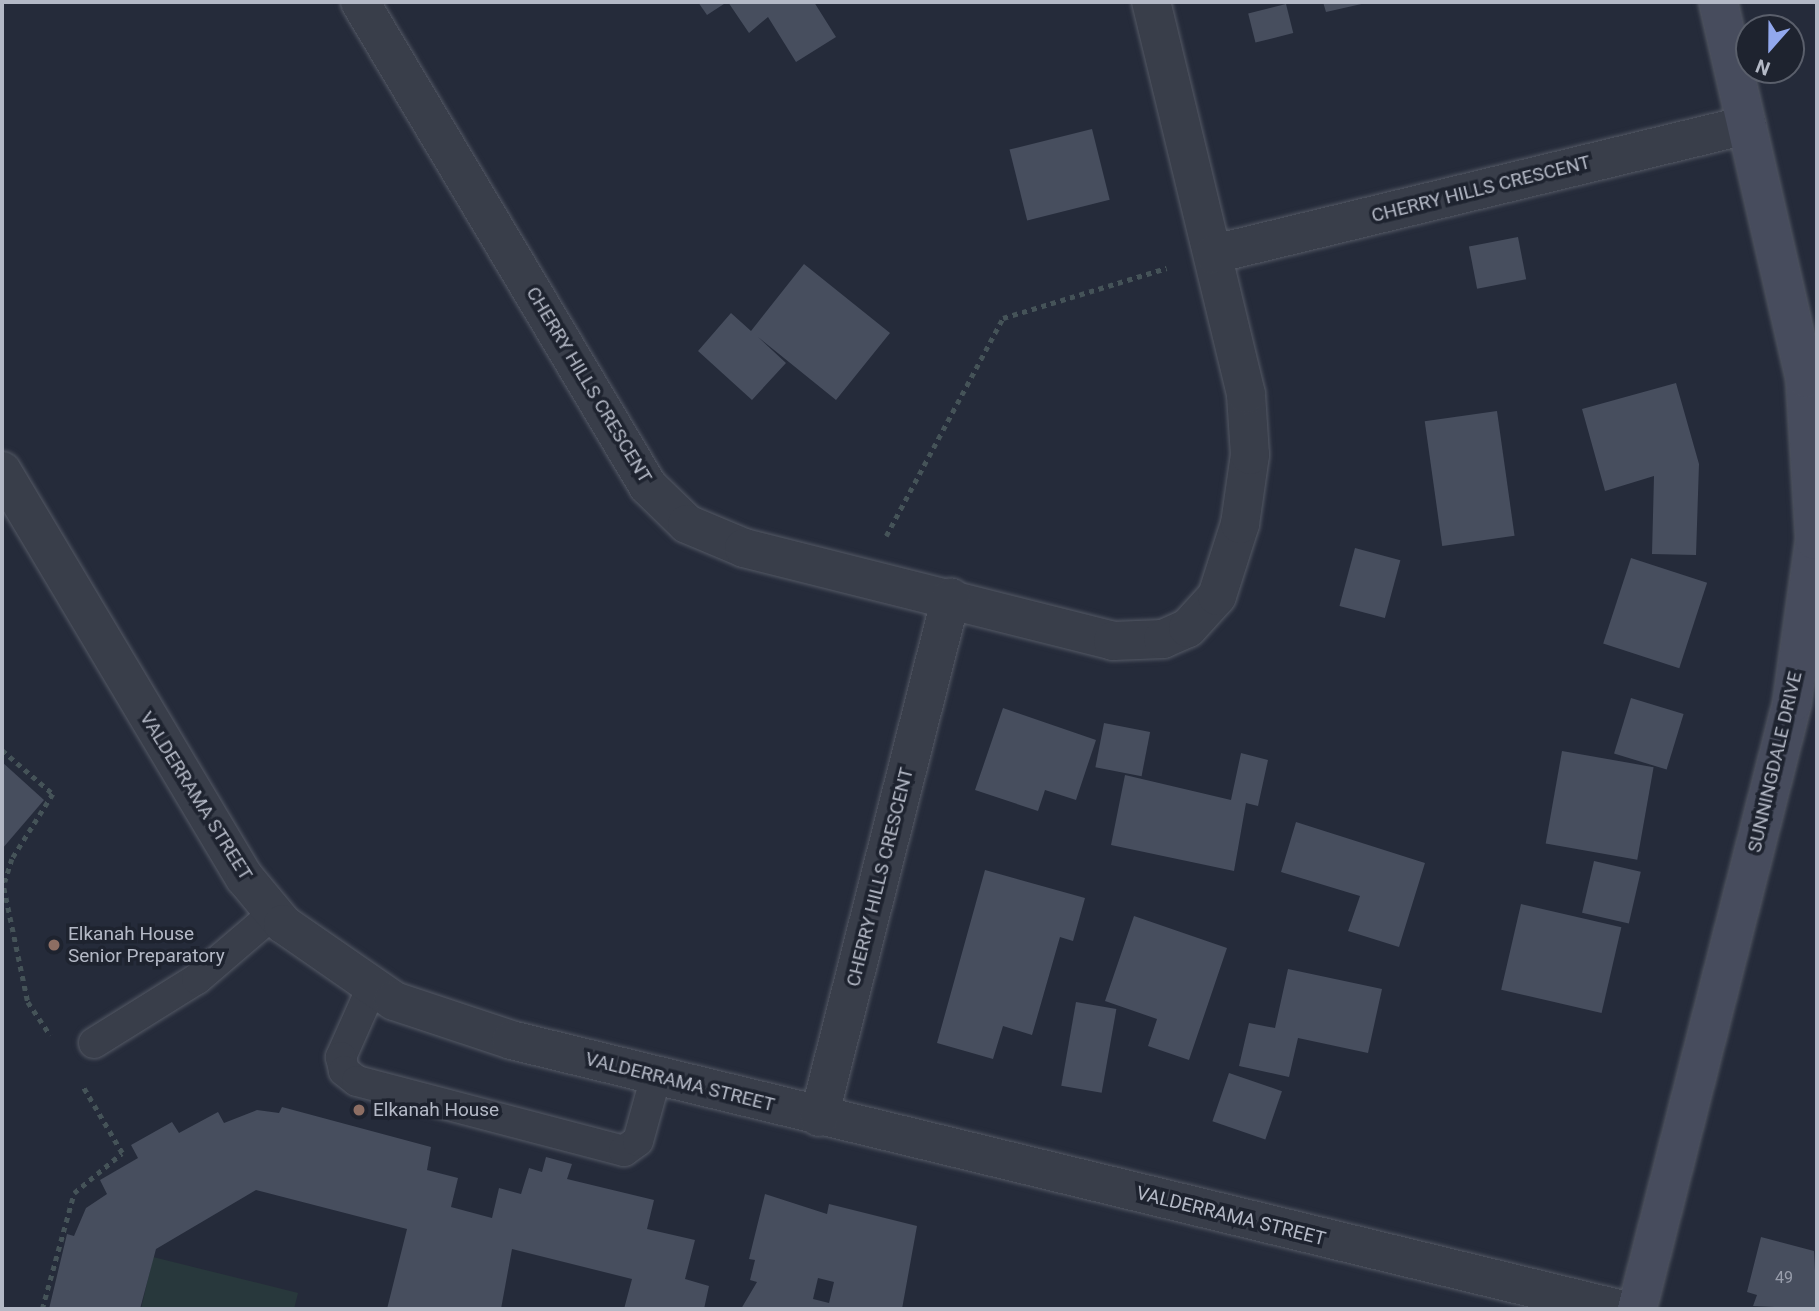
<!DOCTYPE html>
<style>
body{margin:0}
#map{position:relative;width:1819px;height:1311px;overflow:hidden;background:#252b3a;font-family:Roboto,sans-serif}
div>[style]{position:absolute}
.green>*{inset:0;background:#28383c}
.building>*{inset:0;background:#474e5e;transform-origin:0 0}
.path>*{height:4.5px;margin-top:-2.25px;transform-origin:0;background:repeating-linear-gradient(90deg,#455358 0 5px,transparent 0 10px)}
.roads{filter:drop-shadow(0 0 2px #545965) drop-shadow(0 0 2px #545965)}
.lane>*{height:30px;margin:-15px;padding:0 15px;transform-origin:15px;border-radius:15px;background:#393e4a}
.street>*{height:38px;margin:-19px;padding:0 19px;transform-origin:19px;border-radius:19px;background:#393e4a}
.secondary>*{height:38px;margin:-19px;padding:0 19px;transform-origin:19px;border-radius:19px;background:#474c5d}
.dots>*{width:19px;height:19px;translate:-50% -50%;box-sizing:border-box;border:4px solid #1e232f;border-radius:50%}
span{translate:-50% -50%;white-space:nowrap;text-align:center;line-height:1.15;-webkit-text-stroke:7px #1e232f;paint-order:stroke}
.number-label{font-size:16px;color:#999eac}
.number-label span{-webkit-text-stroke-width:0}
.street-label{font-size:19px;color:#b4b9c6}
.poi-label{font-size:19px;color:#b4b9c6}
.left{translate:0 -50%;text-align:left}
.frame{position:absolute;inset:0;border:4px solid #b4b9c6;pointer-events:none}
.north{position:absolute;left:1735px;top:14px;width:70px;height:70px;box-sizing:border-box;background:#1e232f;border:2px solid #5a5f6b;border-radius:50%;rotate:201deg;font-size:19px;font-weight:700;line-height:28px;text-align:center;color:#b4b9c6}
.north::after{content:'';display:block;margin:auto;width:24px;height:32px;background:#92a8ed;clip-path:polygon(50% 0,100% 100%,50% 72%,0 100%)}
</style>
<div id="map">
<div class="green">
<div style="clip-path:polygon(153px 1257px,298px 1293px,294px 1309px,141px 1309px)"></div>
</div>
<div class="building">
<div style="clip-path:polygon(698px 2px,727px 2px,707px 15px)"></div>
<div style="clip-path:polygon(728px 2px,814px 2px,836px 37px,796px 62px,768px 17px,749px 33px)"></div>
<div style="clip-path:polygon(1323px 2px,1366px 2px,1366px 3px,1326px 12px)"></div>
<div style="left:1286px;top:4px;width:30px;height:39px;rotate:76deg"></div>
<div style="left:1092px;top:129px;width:73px;height:85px;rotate:76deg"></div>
<div style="left:1518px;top:237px;width:43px;height:50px;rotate:79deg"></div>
<div style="clip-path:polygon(804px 264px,890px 333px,836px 400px,758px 337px,786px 363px,752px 400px,698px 351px,731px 313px,751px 331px)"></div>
<div style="clip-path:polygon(1676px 383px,1699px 464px,1696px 555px,1652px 554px,1654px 476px,1605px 491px,1582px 409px)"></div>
<div style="left:1497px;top:411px;width:126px;height:73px;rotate:82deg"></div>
<div style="left:1355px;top:548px;width:47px;height:60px;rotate:15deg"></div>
<div style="left:1631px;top:558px;width:80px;height:90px;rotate:18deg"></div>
<div style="left:1631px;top:698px;width:55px;height:58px;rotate:17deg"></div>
<div style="clip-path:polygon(1003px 708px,1096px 740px,1076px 800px,1045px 790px,1038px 811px,975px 790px)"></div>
<div style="left:1104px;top:723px;width:47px;height:45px;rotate:11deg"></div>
<div style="left:1562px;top:751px;width:93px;height:94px;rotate:10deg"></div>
<div style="clip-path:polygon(1241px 753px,1268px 760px,1258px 806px,1246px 803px,1234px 871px,1111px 845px,1125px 775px,1231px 800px)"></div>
<div style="clip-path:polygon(2px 762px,44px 800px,2px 849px)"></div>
<div style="clip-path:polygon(1296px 822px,1425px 863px,1399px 947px,1348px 931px,1360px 896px,1281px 872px)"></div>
<div style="left:1594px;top:861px;width:48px;height:53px;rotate:13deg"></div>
<div style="clip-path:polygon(985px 870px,1085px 898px,1073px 941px,1060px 937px,1032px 1035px,1003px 1026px,993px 1059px,937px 1043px)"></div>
<div style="left:1521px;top:904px;width:103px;height:88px;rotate:13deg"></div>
<div style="clip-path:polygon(1134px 916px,1227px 948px,1189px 1060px,1148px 1046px,1157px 1019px,1105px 1001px)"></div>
<div style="clip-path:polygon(1288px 969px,1382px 989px,1368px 1053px,1298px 1038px,1289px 1077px,1239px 1066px,1249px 1023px,1275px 1028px)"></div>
<div style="left:1076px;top:1002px;width:41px;height:85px;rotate:10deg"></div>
<div style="left:1229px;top:1073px;width:56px;height:51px;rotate:19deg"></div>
<div style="clip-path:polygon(282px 1107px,431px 1147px,427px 1170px,458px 1178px,451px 1207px,492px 1218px,499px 1188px,521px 1194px,529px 1168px,542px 1172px,546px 1157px,572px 1164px,567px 1179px,654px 1200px,647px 1229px,695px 1240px,685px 1279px,709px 1286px,704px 1309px,624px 1309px,632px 1279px,512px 1249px,501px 1309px,387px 1309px,407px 1229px,256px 1190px,156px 1249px,140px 1309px,49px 1309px,67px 1234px,74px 1236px,86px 1208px,107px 1194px,100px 1180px,138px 1158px,131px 1145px,172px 1122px,179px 1133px,218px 1112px,224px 1123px,257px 1110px,279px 1113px)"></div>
<div style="clip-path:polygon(evenodd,765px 1194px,827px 1214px,829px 1204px,917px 1226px,902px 1309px,741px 1309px,757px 1282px,750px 1280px,755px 1260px,749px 1259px,765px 1194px,818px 1278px,834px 1282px,829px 1303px,813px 1299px,818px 1278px)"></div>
<div style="clip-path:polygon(1761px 1237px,1814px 1251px,1817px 1309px,1753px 1306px,1757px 1295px,1747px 1292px)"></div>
</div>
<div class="path">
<div style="left:886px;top:536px;width:247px;rotate:-61.8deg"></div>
<div style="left:1003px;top:318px;width:171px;rotate:-17deg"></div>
<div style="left:2px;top:750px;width:67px;rotate:40.8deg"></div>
<div style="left:53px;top:794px;width:77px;rotate:122.2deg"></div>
<div style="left:12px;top:859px;width:24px;rotate:107deg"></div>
<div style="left:2px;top:878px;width:127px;rotate:78.2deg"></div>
<div style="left:28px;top:1002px;width:40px;rotate:56deg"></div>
<div style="left:42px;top:1309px;width:120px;rotate:-74.6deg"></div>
<div style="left:74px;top:1193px;width:62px;rotate:-39.8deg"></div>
<div style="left:122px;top:1153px;width:77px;rotate:-120.6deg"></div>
</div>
<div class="roads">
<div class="lane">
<div style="left:372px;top:987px;width:77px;rotate:113.9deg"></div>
<div style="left:341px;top:1057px;width:14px;rotate:78deg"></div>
<div style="left:344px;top:1071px;width:16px;rotate:38deg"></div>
<div style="left:357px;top:1081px;width:276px;rotate:14.7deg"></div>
<div style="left:624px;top:1151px;width:17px;rotate:-36deg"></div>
<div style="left:638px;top:1141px;width:67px;rotate:-74.5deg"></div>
<div style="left:94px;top:1043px;width:121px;rotate:-31.9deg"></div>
<div style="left:197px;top:979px;width:101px;rotate:-40.6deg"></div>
</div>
<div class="street">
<div style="left:360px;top:2px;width:563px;rotate:59.25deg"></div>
<div style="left:648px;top:486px;width:54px;rotate:44.3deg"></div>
<div style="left:687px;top:524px;width:62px;rotate:22.8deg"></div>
<div style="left:744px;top:548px;width:381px;rotate:14.1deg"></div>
<div style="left:1113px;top:641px;width:50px;rotate:-2.3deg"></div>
<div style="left:1163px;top:639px;width:27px;rotate:-24deg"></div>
<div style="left:1188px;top:628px;width:43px;rotate:-47.8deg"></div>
<div style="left:1217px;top:596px;width:76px;rotate:-72.3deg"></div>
<div style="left:1240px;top:524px;width:70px;rotate:-81.8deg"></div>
<div style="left:1250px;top:455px;width:61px;rotate:-93.8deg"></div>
<div style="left:1246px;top:394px;width:403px;rotate:-103.6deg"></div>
<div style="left:1214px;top:254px;width:548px;rotate:-13.61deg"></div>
<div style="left:2px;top:471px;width:474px;rotate:59.2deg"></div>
<div style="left:245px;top:878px;width:60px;rotate:50.4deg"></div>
<div style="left:283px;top:924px;width:135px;rotate:34.7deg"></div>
<div style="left:394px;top:1001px;width:123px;rotate:18.4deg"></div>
<div style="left:511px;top:1040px;width:1140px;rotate:13.65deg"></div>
<div style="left:819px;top:1117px;width:536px;rotate:-75.76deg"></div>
</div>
<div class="secondary">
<div style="left:1637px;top:1309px;width:626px;rotate:-75.65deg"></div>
<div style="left:1792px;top:703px;width:165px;rotate:-82deg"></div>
<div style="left:1815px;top:540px;width:162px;rotate:-93.5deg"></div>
<div style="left:1805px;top:378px;width:386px;rotate:-103deg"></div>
</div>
</div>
<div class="dots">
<div style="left:54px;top:945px;background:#8d6e63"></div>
<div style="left:359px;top:1110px;background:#8d6e63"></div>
</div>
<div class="number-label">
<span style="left:1784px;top:1278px">49</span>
</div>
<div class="street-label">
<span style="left:1481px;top:189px;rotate:-14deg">CHERRY HILLS CRESCENT</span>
<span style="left:589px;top:385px;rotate:59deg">CHERRY HILLS CRESCENT</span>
<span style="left:1775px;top:762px;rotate:-77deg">SUNNINGDALE DRIVE</span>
<span style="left:196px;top:796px;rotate:58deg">VALDERRAMA STREET</span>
<span style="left:880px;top:877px;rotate:-76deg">CHERRY HILLS CRESCENT</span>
<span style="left:680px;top:1082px;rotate:14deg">VALDERRAMA STREET</span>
<span style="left:1231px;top:1216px;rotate:14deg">VALDERRAMA STREET</span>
</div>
<div class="poi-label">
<span class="left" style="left:68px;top:945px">Elkanah House<br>Senior Preparatory</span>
<span class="left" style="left:373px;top:1110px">Elkanah House</span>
</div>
<div class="frame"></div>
<div class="north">N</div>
</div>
